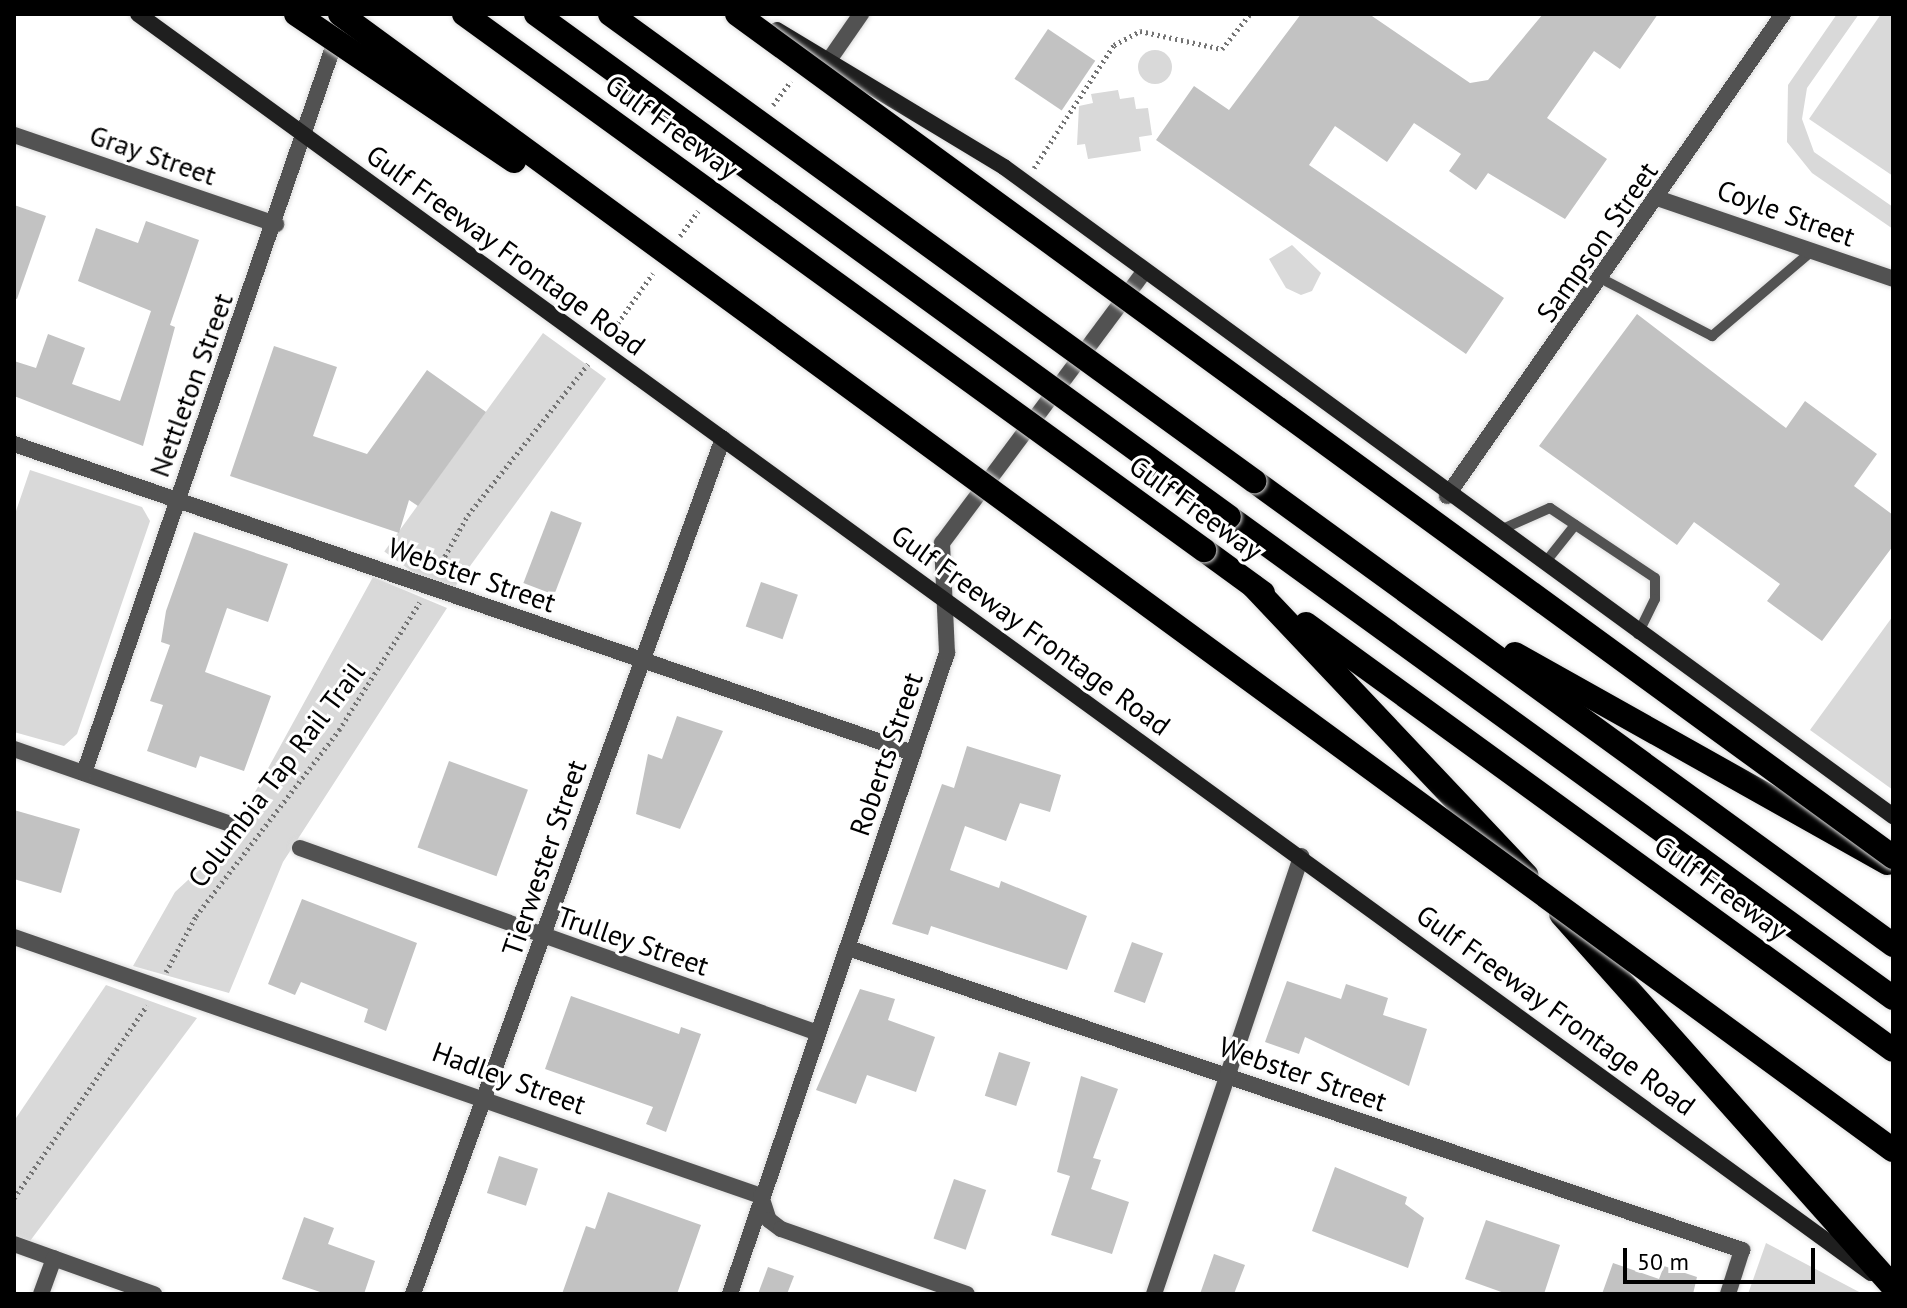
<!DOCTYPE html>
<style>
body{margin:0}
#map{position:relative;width:1907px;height:1308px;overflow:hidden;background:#fff;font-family:"PT Sans",sans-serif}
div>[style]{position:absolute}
.green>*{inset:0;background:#d9d9d9;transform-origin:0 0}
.round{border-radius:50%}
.building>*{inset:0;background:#c2c2c2;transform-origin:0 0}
.path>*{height:5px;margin-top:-2.5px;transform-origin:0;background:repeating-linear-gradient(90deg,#747474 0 2px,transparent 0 6px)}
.roads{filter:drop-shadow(0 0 2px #dbdbdb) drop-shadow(0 0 2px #dbdbdb)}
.lane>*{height:10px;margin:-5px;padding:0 5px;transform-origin:5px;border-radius:5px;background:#525252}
.street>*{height:16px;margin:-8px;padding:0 8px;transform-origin:8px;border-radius:8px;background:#525252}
.secondary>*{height:16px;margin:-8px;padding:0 8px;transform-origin:8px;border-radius:8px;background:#1f1f1f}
.highway>*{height:24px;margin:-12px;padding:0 12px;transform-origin:12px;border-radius:12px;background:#000}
.bridges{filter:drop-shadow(0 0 2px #dbdbdb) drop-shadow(0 0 2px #dbdbdb)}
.highway-bridge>*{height:24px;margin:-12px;padding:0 12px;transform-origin:12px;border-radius:12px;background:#000}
span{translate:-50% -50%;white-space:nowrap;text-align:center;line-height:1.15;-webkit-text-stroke:6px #fff;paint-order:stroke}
.street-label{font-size:28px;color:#000}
.frame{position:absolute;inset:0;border:16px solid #000;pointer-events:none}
.scale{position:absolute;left:1623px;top:1248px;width:192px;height:36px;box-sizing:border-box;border:4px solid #000;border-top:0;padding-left:10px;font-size:24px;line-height:28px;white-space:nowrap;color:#000;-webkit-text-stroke:6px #fff;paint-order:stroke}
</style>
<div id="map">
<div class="green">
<div style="clip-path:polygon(1837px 14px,1859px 14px,1807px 88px,1802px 119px,1814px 152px,1893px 207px,1893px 229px,1812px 173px,1787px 142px,1788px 85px)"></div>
<div style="clip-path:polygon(1881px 14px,1893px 14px,1893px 176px,1809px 119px)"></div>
<div class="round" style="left:1138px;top:50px;width:34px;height:34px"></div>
<div style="clip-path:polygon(1118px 90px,1120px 99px,1134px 97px,1136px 109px,1148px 108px,1152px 135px,1139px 137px,1141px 151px,1088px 159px,1085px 144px,1077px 145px,1079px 106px,1093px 103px,1091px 94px)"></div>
<div style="clip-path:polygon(1292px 245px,1321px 273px,1312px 291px,1301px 295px,1286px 288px,1269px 259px)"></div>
<div style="left:543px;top:333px;width:78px;height:270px;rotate:36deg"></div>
<div style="clip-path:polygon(30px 470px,142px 507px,150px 521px,77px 734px,64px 746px,14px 732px,14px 517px)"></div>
<div style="clip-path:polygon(373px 577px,447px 608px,283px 862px,229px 993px,133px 966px,175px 892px,226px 845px)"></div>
<div style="clip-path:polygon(1893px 616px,1893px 790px,1810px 730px)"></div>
<div style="clip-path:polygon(106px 985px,197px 1018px,30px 1241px,14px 1235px,14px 1121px)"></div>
<div style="clip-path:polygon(1766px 1243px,1863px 1294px,1748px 1294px)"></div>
</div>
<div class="building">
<div style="clip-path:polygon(1301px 14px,1369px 14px,1470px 83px,1488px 80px,1543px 14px,1658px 14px,1620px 69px,1594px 51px,1547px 118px,1607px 159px,1565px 219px,1488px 173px,1476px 190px,1449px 171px,1461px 154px,1414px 123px,1387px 162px,1335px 126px,1309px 165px,1504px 298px,1466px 354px,1156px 140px,1194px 86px,1229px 110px)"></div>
<div style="left:1048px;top:29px;width:57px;height:60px;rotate:34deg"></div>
<div style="clip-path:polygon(14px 205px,46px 216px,17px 299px,14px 298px)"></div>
<div style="clip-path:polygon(146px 221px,199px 240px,170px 325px,175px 327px,143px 446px,14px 396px,14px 361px,36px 368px,48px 334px,85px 348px,72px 384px,120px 401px,151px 311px,78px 281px,96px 228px,138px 243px)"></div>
<div style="clip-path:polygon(1637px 314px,1786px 428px,1805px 401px,1877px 454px,1854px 486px,1893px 515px,1893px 546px,1822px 641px,1767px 601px,1780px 584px,1694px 522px,1677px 545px,1539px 446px)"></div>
<div style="clip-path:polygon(274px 346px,337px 367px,313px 436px,367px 454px,427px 370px,486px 412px,418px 506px,409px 500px,399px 533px,230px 476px)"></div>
<div style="left:551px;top:511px;width:33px;height:77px;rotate:21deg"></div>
<div style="clip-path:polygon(194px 532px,288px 564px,268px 622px,227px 608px,205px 672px,271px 696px,244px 771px,200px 756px,196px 768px,147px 751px,163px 705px,150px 701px,170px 645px,161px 642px,166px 611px)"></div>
<div style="left:761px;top:582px;width:39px;height:47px;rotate:19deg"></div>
<div style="clip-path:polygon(677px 716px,723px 731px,680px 829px,636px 814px,648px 754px,662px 759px)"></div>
<div style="clip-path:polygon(967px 746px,1061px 775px,1050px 812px,1020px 803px,1006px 841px,965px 826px,950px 870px,999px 888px,1001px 881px,1087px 916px,1067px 970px,931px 926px,928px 935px,892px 924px,942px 784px,954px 788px)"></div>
<div style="left:449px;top:761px;width:84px;height:92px;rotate:20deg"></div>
<div style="clip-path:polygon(14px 810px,80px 829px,61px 893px,14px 879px)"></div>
<div style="clip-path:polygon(302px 899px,417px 943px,386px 1031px,364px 1022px,368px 1009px,301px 982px,295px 995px,268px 984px)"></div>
<div style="left:1132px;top:942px;width:33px;height:53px;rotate:20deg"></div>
<div style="clip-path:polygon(1287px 981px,1341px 999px,1346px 984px,1388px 998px,1383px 1015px,1427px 1029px,1409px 1086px,1305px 1037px,1299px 1054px,1265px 1042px)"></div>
<div style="clip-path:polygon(860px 989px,895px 999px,888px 1020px,935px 1037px,916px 1092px,867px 1075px,856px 1104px,816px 1090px)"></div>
<div style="clip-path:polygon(571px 996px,679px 1034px,681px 1027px,701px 1034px,666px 1132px,646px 1124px,653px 1107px,545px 1069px)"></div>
<div style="left:999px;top:1052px;width:33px;height:46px;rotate:18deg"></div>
<div style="clip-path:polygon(1081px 1076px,1118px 1089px,1093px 1158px,1101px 1160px,1091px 1189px,1129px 1202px,1112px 1254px,1051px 1235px,1070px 1176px,1057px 1172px)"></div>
<div style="left:499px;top:1156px;width:41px;height:39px;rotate:18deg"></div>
<div style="clip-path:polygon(1335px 1167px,1407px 1197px,1405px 1204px,1424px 1218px,1408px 1268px,1312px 1231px)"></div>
<div style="left:954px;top:1179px;width:34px;height:63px;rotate:19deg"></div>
<div style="clip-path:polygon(608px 1192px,701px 1225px,677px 1294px,562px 1294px,586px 1226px,595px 1229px)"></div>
<div style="clip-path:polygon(304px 1217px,334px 1228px,328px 1244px,375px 1261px,364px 1294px,326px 1294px,282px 1279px)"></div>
<div style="clip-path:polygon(1486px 1220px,1560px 1245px,1544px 1294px,1507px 1294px,1465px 1279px)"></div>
<div style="clip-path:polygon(1214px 1254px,1245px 1265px,1234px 1294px,1200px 1294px)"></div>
<div style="clip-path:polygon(1613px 1263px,1659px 1279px,1664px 1266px,1697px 1277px,1693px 1294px,1602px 1294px)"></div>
<div style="clip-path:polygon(768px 1267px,794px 1276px,787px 1294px,758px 1294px)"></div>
</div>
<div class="path">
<div style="left:773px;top:105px;width:30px;rotate:-53deg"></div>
<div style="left:1034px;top:168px;width:147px;rotate:-57deg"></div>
<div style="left:1114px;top:45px;width:30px;rotate:-28deg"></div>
<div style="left:1140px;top:31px;width:84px;rotate:12.4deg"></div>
<div style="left:1222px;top:49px;width:45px;rotate:-51.3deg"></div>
<div style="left:680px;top:236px;width:31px;rotate:-54deg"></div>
<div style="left:611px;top:333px;width:73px;rotate:-55deg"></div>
<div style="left:436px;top:572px;width:65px;rotate:-60.7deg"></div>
<div style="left:468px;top:515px;width:193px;rotate:-51.5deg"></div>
<div style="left:166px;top:972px;width:64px;rotate:-61.8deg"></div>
<div style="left:196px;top:916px;width:235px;rotate:-52.4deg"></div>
<div style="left:339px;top:730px;width:151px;rotate:-57.7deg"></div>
<div style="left:14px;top:1198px;width:234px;rotate:-55.4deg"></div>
</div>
<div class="roads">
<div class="lane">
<div style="left:1604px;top:280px;width:122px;rotate:27.4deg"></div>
<div style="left:1712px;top:336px;width:131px;rotate:-40.4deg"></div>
<div style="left:1498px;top:531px;width:57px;rotate:-23.9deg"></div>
<div style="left:1550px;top:508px;width:126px;rotate:33.7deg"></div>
<div style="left:1655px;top:578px;width:21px;rotate:90deg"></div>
<div style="left:1655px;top:599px;width:39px;rotate:116deg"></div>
<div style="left:1544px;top:564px;width:50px;rotate:-51.5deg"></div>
</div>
<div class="street">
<div style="left:827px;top:63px;width:60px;rotate:-55.2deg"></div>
<div style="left:14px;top:135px;width:277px;rotate:18.8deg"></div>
<div style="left:1660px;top:199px;width:246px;rotate:18.9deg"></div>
<div style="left:14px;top:444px;width:951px;rotate:18.97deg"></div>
<div style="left:1447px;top:496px;width:588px;rotate:-55.12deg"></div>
<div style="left:14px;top:749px;width:226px;rotate:19.1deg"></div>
<div style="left:84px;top:773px;width:782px;rotate:-71.06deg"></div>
<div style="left:300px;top:848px;width:547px;rotate:19.66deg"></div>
<div style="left:14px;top:937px;width:791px;rotate:19.12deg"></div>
<div style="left:761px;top:1196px;width:25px;rotate:72deg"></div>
<div style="left:769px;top:1220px;width:15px;rotate:37deg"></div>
<div style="left:781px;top:1229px;width:197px;rotate:19.3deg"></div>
<div style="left:848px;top:948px;width:944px;rotate:18.67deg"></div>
<div style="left:1742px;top:1250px;width:46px;rotate:107.7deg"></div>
<div style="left:14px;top:1244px;width:149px;rotate:19.7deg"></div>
<div style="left:41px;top:1294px;width:38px;rotate:-70deg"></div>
<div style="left:413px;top:1294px;width:910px;rotate:-70.09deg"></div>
<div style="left:730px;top:1294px;width:677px;rotate:-71.3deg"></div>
<div style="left:947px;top:653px;width:110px;rotate:-92.6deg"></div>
<div style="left:942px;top:543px;width:337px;rotate:-53.3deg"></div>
<div style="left:1154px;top:1294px;width:462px;rotate:-71.4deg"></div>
</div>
<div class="secondary">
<div style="left:138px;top:14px;width:2142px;rotate:36deg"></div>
<div style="left:777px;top:30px;width:265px;rotate:31.1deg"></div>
<div style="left:1004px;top:167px;width:1101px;rotate:36.13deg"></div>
</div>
<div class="highway">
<div style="left:1254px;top:481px;width:790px;rotate:35.98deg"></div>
<div style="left:1229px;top:517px;width:820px;rotate:35.92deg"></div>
<div style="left:1204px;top:550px;width:73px;rotate:36.1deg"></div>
<div style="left:1253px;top:586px;width:398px;rotate:46.6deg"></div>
<div style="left:1306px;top:624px;width:725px;rotate:35.97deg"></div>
<div style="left:1515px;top:654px;width:427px;rotate:29.3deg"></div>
<div style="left:1561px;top:914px;width:499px;rotate:48.3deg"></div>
</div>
</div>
<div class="bridges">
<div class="highway-bridge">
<div style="left:296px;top:14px;width:263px;rotate:34deg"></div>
<div style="left:340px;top:14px;width:1924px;rotate:36.19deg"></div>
<div style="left:464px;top:14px;width:914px;rotate:35.92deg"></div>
<div style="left:536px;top:14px;width:856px;rotate:35.97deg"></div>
<div style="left:610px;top:14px;width:796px;rotate:35.95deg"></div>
<div style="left:737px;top:14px;width:1431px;rotate:36.1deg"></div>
</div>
</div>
<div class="street-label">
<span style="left:672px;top:127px;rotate:36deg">Gulf Freeway</span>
<span style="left:153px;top:155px;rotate:19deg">Gray Street</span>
<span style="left:1786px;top:213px;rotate:20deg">Coyle Street</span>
<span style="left:1597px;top:242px;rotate:-55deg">Sampson Street</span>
<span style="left:506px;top:250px;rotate:36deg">Gulf Freeway Frontage Road</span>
<span style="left:191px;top:385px;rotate:-70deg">Nettleton Street</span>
<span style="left:1196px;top:508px;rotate:36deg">Gulf Freeway</span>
<span style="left:472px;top:575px;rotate:19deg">Webster Street</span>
<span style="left:1031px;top:630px;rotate:36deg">Gulf Freeway Frontage Road</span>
<span style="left:886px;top:754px;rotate:-71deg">Roberts Street</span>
<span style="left:276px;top:775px;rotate:-53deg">Columbia Tap Rail Trail</span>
<span style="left:544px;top:858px;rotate:-71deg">Tierwester Street</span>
<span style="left:1721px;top:888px;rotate:36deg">Gulf Freeway</span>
<span style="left:633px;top:941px;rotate:19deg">Trulley Street</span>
<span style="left:1556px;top:1010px;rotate:36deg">Gulf Freeway Frontage Road</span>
<span style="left:1303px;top:1074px;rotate:19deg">Webster Street</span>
<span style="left:509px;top:1078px;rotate:20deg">Hadley Street</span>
</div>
<div class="frame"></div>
<div class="scale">50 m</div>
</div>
